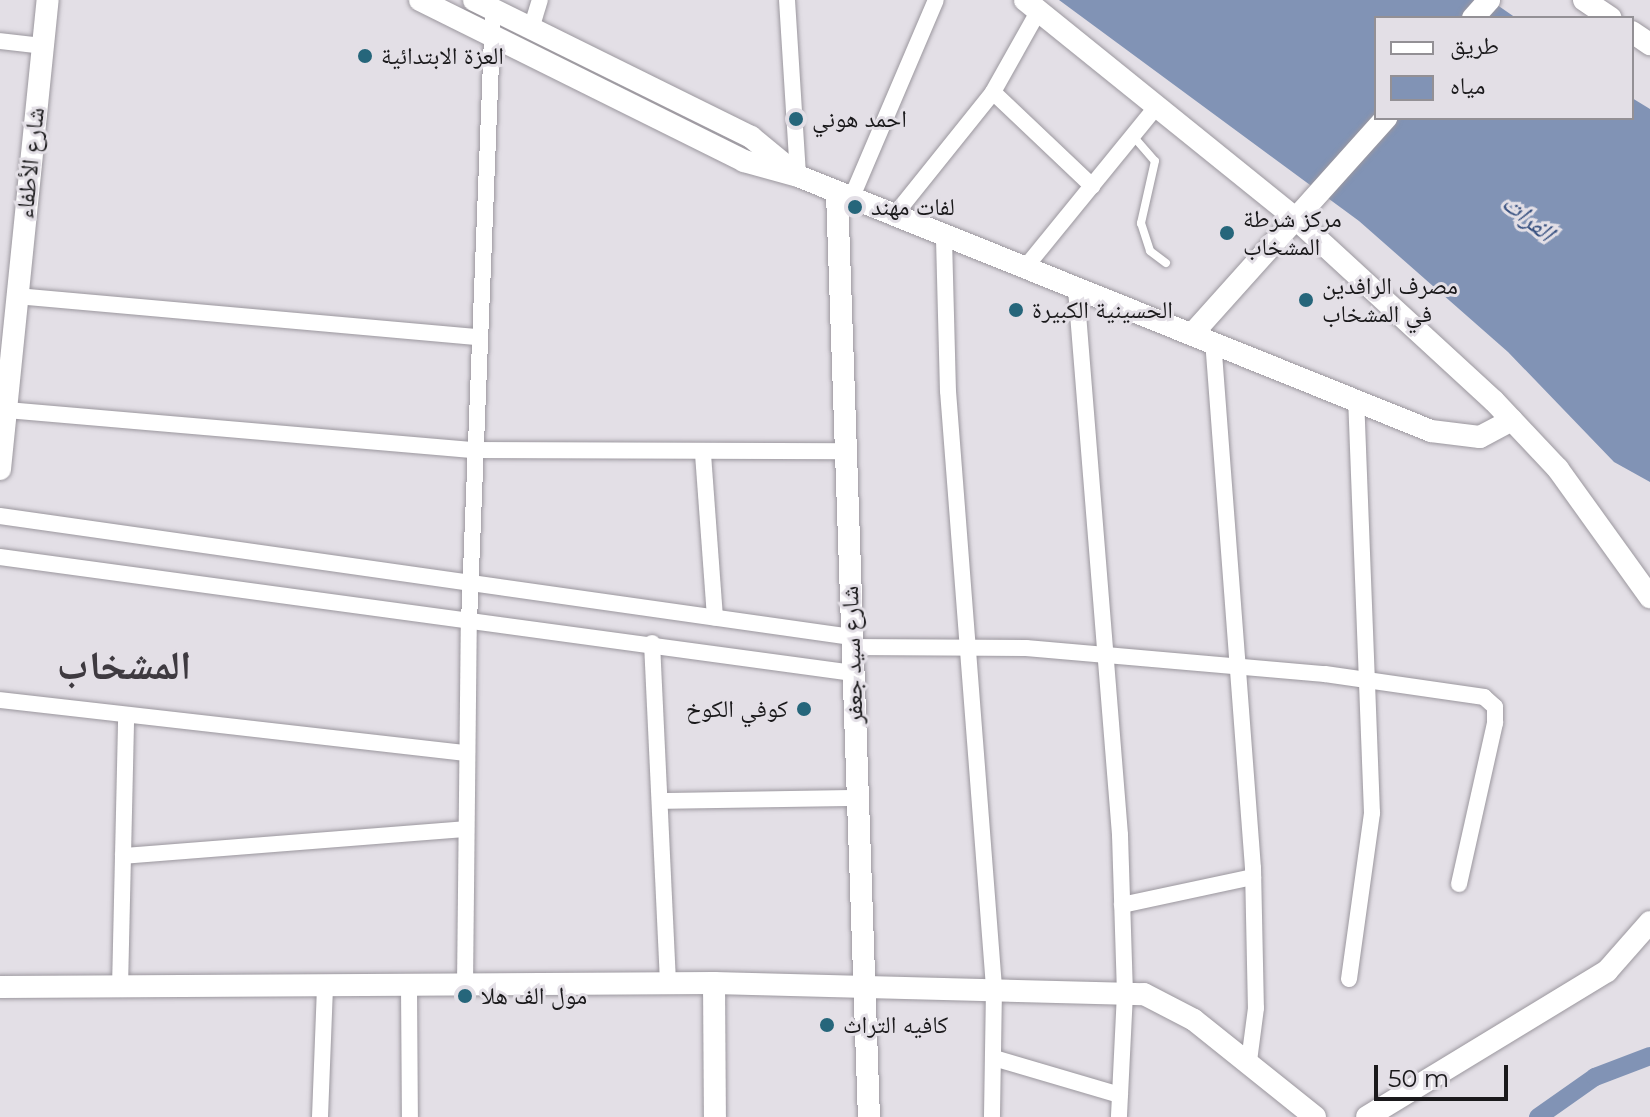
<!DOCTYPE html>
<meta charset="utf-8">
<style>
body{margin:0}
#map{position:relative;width:1650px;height:1117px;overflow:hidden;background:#e3dfe6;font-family:Montserrat,"Noto Naskh Arabic",sans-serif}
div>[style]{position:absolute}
.water>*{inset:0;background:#8193b5}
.canal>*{height:18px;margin:-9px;padding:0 9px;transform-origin:9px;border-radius:9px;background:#8193b5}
.roads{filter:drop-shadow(0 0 2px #9b979e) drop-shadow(0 0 2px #9b979e)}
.lane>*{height:8px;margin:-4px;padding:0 4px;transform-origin:4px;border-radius:4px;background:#fff}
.street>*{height:16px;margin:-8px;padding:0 8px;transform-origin:8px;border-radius:8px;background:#fff}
.secondary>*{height:22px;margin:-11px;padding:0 11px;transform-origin:11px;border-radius:11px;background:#fff}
.dots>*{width:22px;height:22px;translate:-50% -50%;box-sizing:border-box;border:4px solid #e3dfe6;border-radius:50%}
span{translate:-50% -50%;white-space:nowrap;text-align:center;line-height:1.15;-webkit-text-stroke:6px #e3dfe6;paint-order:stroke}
.poi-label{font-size:24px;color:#1a191b}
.left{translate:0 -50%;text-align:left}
.right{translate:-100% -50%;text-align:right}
.street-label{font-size:24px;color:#1a191b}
.water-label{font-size:26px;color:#385180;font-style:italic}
.town-label{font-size:40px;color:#3e3a40;font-weight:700}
.legend{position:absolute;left:1374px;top:16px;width:260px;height:104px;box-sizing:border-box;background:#e3dfe6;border:2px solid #939095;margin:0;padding:10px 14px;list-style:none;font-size:24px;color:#1a191b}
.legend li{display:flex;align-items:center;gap:16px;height:40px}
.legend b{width:40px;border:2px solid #939095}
.scale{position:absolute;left:1374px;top:1065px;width:134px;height:36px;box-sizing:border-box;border:4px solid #1a191b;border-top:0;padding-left:10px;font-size:24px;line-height:28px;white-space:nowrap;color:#1a191b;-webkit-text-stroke:6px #e3dfe6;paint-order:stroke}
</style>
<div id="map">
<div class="water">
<div style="clip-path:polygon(1059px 0,1490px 0,1516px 18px,1376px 18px,1376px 118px,1632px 118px,1632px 98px,1650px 109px,1650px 482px,1614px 462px,1508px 352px,1359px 221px)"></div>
</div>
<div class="canal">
<div style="left:1538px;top:1117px;width:70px;rotate:-35.1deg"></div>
<div style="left:1595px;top:1077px;width:59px;rotate:-20.9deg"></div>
</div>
<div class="roads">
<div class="lane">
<div style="left:1133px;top:136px;width:33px;rotate:49deg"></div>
<div style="left:1155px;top:161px;width:64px;rotate:102.7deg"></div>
<div style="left:1141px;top:223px;width:29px;rotate:72deg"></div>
<div style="left:1150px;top:251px;width:20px;rotate:37deg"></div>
</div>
<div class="street">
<div style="left:787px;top:0;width:176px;rotate:86.4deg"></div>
<div style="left:531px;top:29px;width:30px;rotate:-73deg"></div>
<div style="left:0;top:41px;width:43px;rotate:6.6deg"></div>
<div style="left:993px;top:92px;width:137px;rotate:43.5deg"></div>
<div style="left:851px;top:199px;width:216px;rotate:-66.9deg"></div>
<div style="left:893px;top:217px;width:160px;rotate:-51.3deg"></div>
<div style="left:993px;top:92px;width:94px;rotate:-60.7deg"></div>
<div style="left:944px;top:239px;width:152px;rotate:88.5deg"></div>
<div style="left:948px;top:391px;width:599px;rotate:85.59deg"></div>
<div style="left:994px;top:988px;width:129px;rotate:90.9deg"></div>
<div style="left:1024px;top:269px;width:210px;rotate:-50.8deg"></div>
<div style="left:1076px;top:289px;width:548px;rotate:85.39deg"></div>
<div style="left:1120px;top:835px;width:158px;rotate:88.2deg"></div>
<div style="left:1125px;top:993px;width:124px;rotate:92.8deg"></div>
<div style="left:16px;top:296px;width:465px;rotate:5.1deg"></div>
<div style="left:1213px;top:340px;width:530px;rotate:85.67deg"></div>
<div style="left:1253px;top:868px;width:140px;rotate:88.8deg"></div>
<div style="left:1256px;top:1008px;width:53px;rotate:97.5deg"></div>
<div style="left:6px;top:410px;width:471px;rotate:4.9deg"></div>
<div style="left:475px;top:450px;width:369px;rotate:0.2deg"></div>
<div style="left:703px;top:454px;width:164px;rotate:85.8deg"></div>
<div style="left:0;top:516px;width:860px;rotate:8.09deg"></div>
<div style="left:0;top:557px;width:861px;rotate:7.74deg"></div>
<div style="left:652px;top:643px;width:340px;rotate:87.3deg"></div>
<div style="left:851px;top:647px;width:175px;rotate:0.3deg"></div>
<div style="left:1026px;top:648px;width:300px;rotate:5deg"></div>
<div style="left:1325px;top:674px;width:161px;rotate:8.2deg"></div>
<div style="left:1484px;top:697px;width:15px;rotate:42deg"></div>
<div style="left:1495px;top:707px;width:16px;rotate:90deg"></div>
<div style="left:1495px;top:723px;width:165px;rotate:102.6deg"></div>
<div style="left:0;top:700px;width:470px;rotate:6.5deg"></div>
<div style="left:660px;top:801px;width:198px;rotate:-0.9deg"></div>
<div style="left:123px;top:856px;width:344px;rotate:-4.5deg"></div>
<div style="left:1122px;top:905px;width:134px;rotate:-12.1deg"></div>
<div style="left:1349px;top:979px;width:168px;rotate:-82.1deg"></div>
<div style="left:1372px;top:813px;width:413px;rotate:-92.2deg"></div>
<div style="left:465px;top:986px;width:364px;rotate:-89.4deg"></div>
<div style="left:469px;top:622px;width:612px;rotate:-87.75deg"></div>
<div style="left:409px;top:987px;width:130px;rotate:89.6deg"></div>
<div style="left:120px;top:988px;width:273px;rotate:-88.7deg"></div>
<div style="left:994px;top:1058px;width:131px;rotate:16.4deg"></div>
<div style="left:320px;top:1117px;width:130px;rotate:-87.8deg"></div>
</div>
<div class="secondary">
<div style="left:420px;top:0;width:362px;rotate:26.4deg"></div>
<div style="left:744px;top:161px;width:56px;rotate:15.5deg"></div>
<div style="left:798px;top:176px;width:682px;rotate:21.94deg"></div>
<div style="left:1431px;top:431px;width:49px;rotate:7deg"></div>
<div style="left:1480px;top:437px;width:36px;rotate:-28deg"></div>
<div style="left:474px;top:0;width:309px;rotate:26.3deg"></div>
<div style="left:751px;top:137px;width:52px;rotate:39.5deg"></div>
<div style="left:1025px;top:0;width:348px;rotate:38.9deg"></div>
<div style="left:1296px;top:219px;width:269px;rotate:42.6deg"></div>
<div style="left:1494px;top:401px;width:93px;rotate:46.7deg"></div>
<div style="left:1558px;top:469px;width:158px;rotate:54.3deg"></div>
<div style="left:1584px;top:0;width:32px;rotate:34deg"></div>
<div style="left:1473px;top:18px;width:24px;rotate:-48deg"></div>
<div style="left:1632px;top:32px;width:22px;rotate:34deg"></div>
<div style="left:837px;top:193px;width:925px;rotate:88.02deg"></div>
<div style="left:1194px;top:332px;width:288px;rotate:-48.1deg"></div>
<div style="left:0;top:469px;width:471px;rotate:-84.2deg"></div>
<div style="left:714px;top:983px;width:134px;rotate:89.6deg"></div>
<div style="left:0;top:987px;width:714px;rotate:-0.32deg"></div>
<div style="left:714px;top:983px;width:430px;rotate:1.5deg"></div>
<div style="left:1144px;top:994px;width:56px;rotate:27.5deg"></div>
<div style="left:1194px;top:1020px;width:155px;rotate:38.7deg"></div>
<div style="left:1367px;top:1117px;width:281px;rotate:-31.3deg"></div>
<div style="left:1607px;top:971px;width:65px;rotate:-48.7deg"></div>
</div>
</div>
<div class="dots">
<div style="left:365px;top:56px;background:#26667b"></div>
<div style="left:796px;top:119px;background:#26667b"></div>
<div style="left:855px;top:207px;background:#26667b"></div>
<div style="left:1227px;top:233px;background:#26667b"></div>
<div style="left:1306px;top:300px;background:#26667b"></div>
<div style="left:1016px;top:310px;background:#26667b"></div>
<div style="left:804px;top:709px;background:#26667b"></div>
<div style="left:465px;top:996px;background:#26667b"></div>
<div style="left:827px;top:1025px;background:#26667b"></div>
</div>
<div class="poi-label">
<span class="left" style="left:381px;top:56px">العزة الابتدائية</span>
<span class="left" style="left:812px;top:119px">احمد هوني</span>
<span class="left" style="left:871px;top:207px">لفات مهند</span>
<span class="left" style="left:1243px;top:233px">مركز شرطة<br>المشخاب</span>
<span class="left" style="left:1322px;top:300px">مصرف الرافدين<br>في المشخاب</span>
<span class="left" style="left:1032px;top:310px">الحسينية الكبيرة</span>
<span class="right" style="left:788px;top:709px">كوفي الكوخ</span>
<span class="left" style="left:481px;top:996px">مول الف هلا</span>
<span class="left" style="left:843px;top:1025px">كافيه التراث</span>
</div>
<div class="street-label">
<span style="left:30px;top:163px;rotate:-84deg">شارع الأطفاء</span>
<span style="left:852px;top:655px;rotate:-92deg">شارع سيد جعفر</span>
</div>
<div class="water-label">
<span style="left:1528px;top:218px;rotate:39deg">الفرات</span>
</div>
<div class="town-label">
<span style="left:124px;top:665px">المشخاب</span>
</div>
<ul class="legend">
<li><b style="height:10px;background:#fff"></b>طريق</li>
<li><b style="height:22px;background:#8193b5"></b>مياه</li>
</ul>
<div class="scale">50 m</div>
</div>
